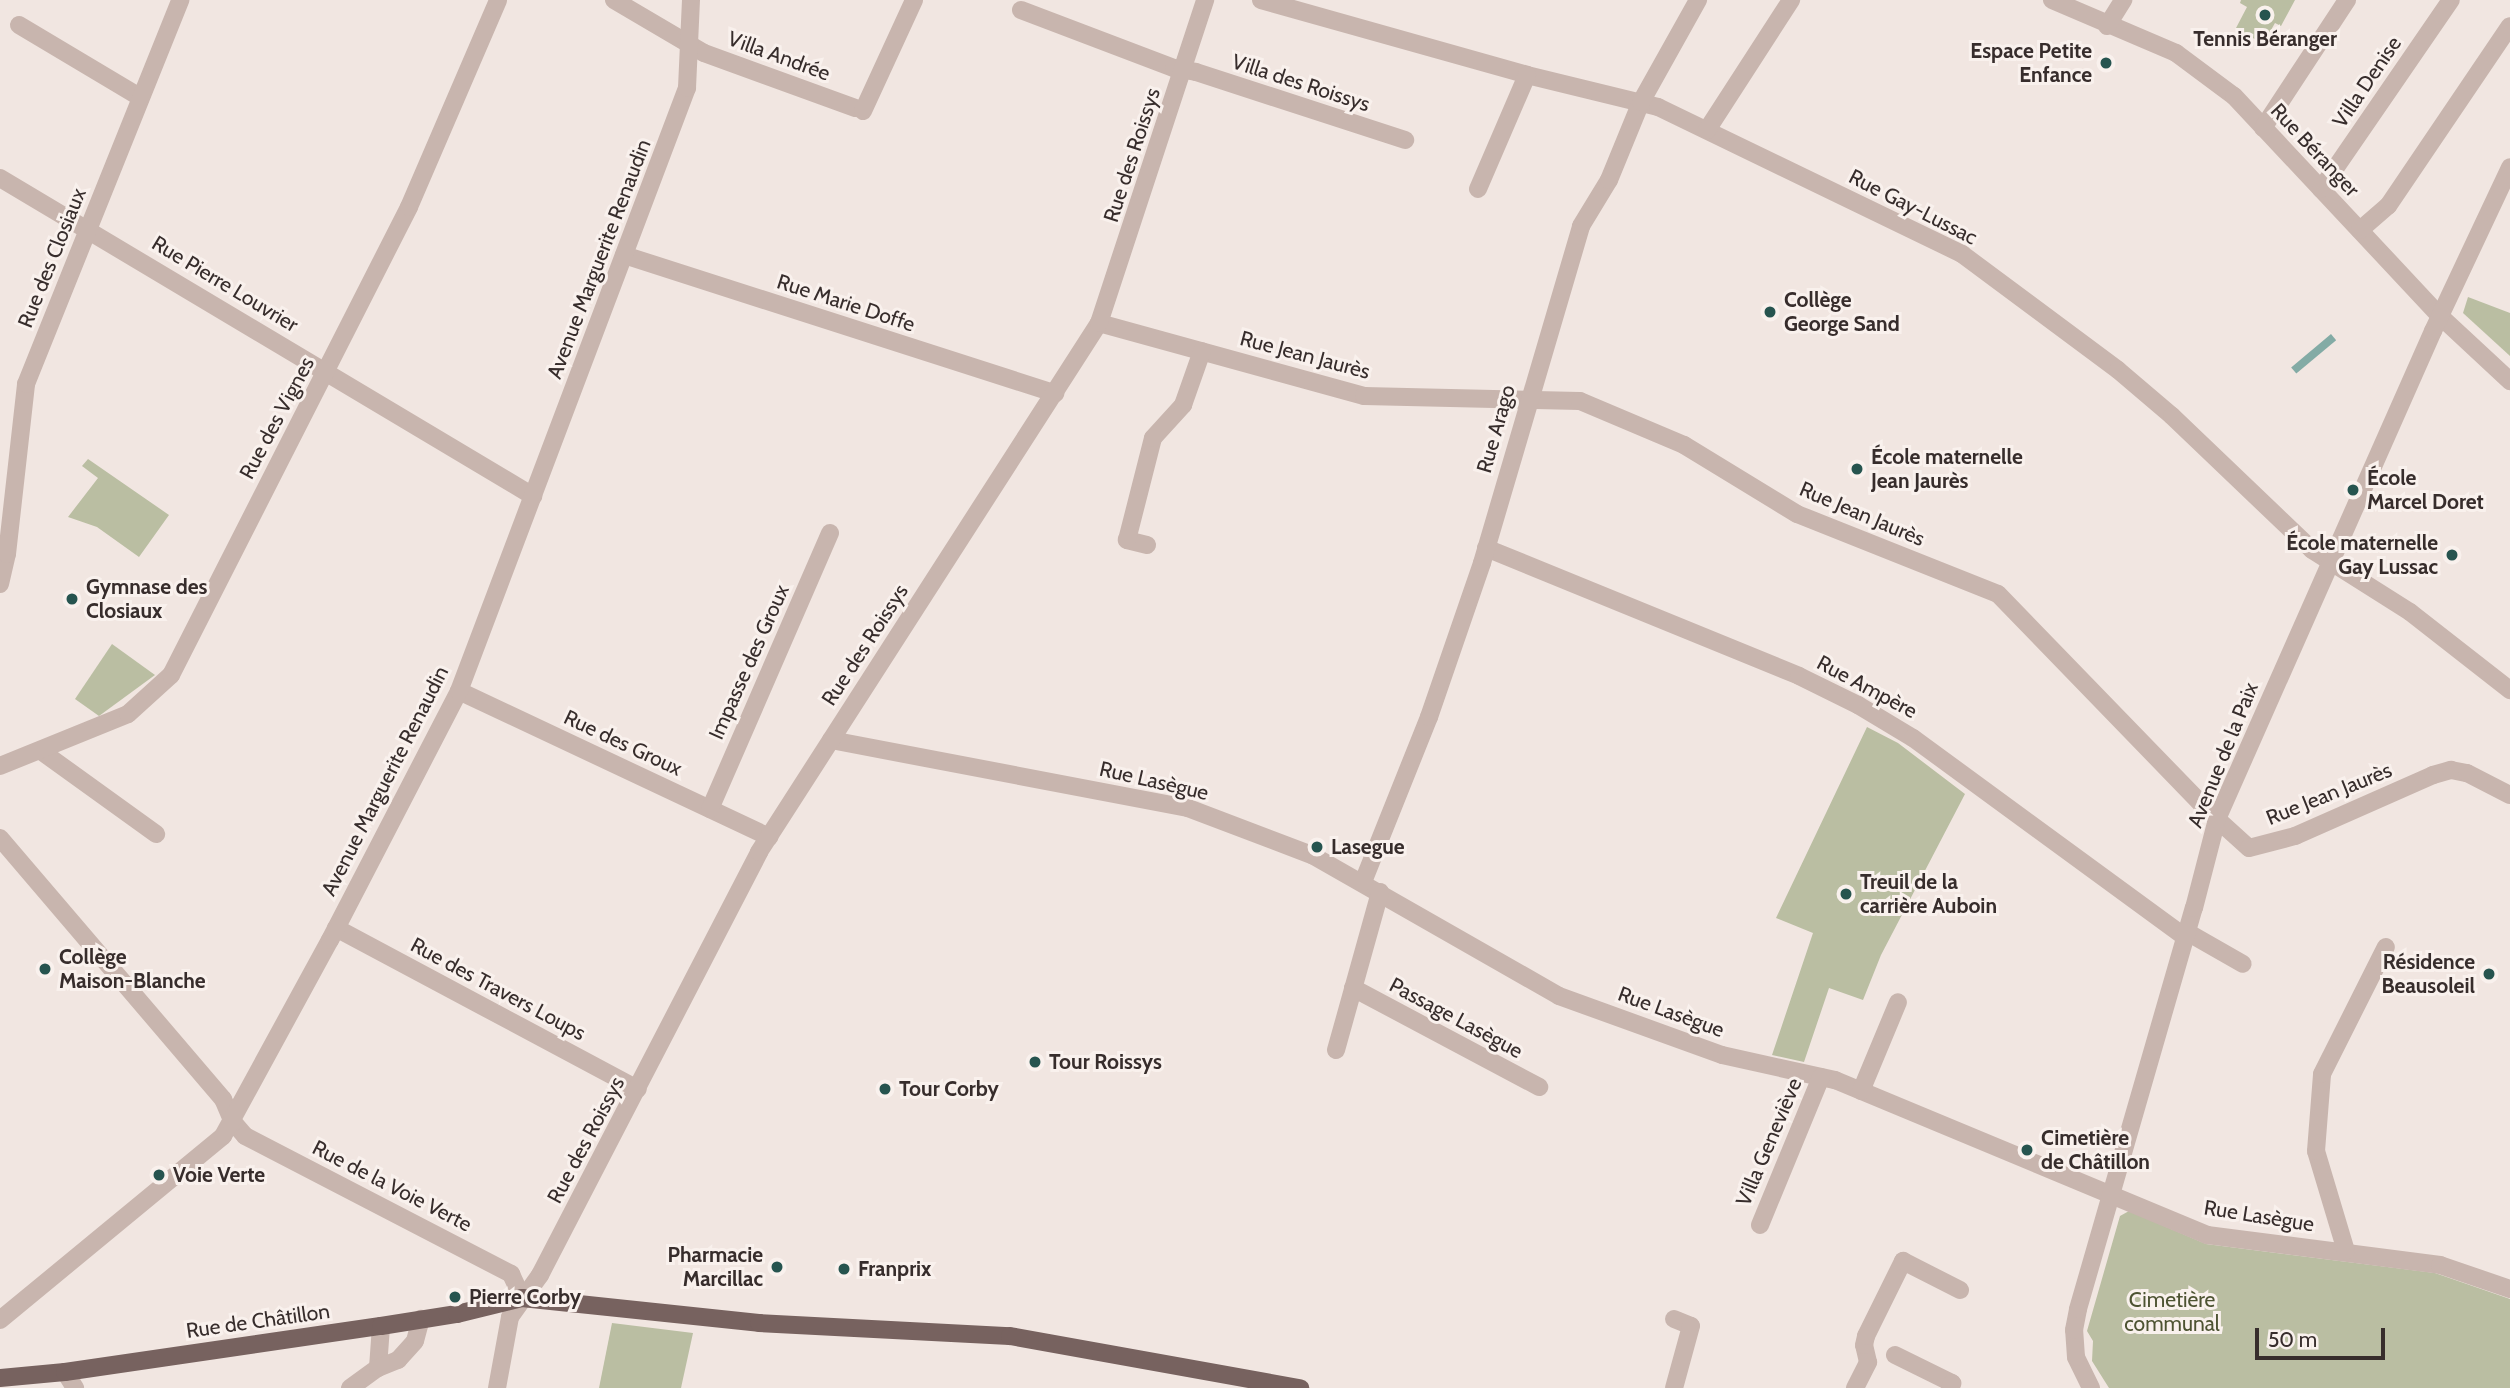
<!DOCTYPE html>
<meta charset="utf-8">
<style>
body{margin:0}
#map{position:relative;width:2510px;height:1388px;overflow:hidden;background:#f1e6e1;font-family:Cabin,sans-serif}
div>[style]{position:absolute}
.green>*{inset:0;background:#babea2}
.water>*{inset:0;background:#83aba5;transform-origin:0 0}
.minor>*{height:18px;margin:-9px;padding:0 9px;transform-origin:9px;border-radius:9px;background:#c8b5ae}
.major>*{height:18px;margin:-9px;padding:0 9px;transform-origin:9px;border-radius:9px;background:#77625f}
.dots>*{width:19px;height:19px;translate:-50% -50%;box-sizing:border-box;border:4px solid #f9f1ed;border-radius:50%}
span{translate:-50% -50%;white-space:nowrap;text-align:center;line-height:1.15;-webkit-text-stroke:6px #f9f1ed;paint-order:stroke}
.poi-label{font-size:21px;color:#372d2c;font-weight:700}
.right{translate:-100% -50%;text-align:right}
.left{translate:0 -50%;text-align:left}
.street-label{font-size:21px;color:#372d2c}
.park-label{font-size:21px;color:#4d5332}
.scale{position:absolute;left:2255px;top:1328px;width:130px;height:32px;box-sizing:border-box;border:4px solid #372d2c;border-top:0;padding-left:9px;font-size:21px;line-height:24px;white-space:nowrap;color:#372d2c;-webkit-text-stroke:5px #f9f1ed;paint-order:stroke}
</style>
<div id="map">
<div class="green">
<div style="clip-path:polygon(2241px 0,2295px 0,2281px 26px,2275px 23px,2263px 44px,2236px 28px,2247px 7px,2240px 3px)"></div>
<div style="clip-path:polygon(2468px 297px,2510px 313px,2510px 356px,2463px 313px)"></div>
<div style="clip-path:polygon(88px 459px,169px 515px,139px 557px,97px 527px,68px 517px,98px 478px,82px 466px)"></div>
<div style="clip-path:polygon(112px 644px,155px 675px,99px 716px,75px 699px)"></div>
<div style="clip-path:polygon(1867px 727px,1898px 743px,1965px 794px,1881px 955px,1863px 1000px,1829px 988px,1804px 1062px,1772px 1055px,1813px 933px,1776px 918px)"></div>
<div style="clip-path:polygon(2129px 1211px,2206px 1244px,2435px 1273px,2510px 1299px,2510px 1388px,2109px 1388px,2092px 1361px,2093px 1341px,2087px 1331px,2120px 1216px)"></div>
<div style="clip-path:polygon(612px 1323px,693px 1333px,681px 1388px,599px 1388px)"></div>
</div>
<div class="water">
<div style="left:2331px;top:334px;width:8px;height:52px;rotate:50deg"></div>
</div>
<div class="minor">
<div style="left:614px;top:0;width:104px;rotate:30.5deg"></div>
<div style="left:704px;top:53px;width:161px;rotate:20deg"></div>
<div style="left:1261px;top:0;width:276px;rotate:15.7deg"></div>
<div style="left:1527px;top:75px;width:135px;rotate:13.7deg"></div>
<div style="left:1658px;top:107px;width:338px;rotate:25.8deg"></div>
<div style="left:1962px;top:254px;width:194px;rotate:36.6deg"></div>
<div style="left:2118px;top:370px;width:71px;rotate:40.4deg"></div>
<div style="left:2172px;top:416px;width:194px;rotate:43.7deg"></div>
<div style="left:2312px;top:550px;width:116px;rotate:32.3deg"></div>
<div style="left:2410px;top:612px;width:127px;rotate:38deg"></div>
<div style="left:2052px;top:0;width:135px;rotate:23.1deg"></div>
<div style="left:2176px;top:53px;width:72px;rotate:36.6deg"></div>
<div style="left:2234px;top:96px;width:301px;rotate:46.9deg"></div>
<div style="left:2440px;top:316px;width:96px;rotate:42.9deg"></div>
<div style="left:1021px;top:10px;width:164px;rotate:20.8deg"></div>
<div style="left:1174px;top:68px;width:22px;rotate:10deg"></div>
<div style="left:1196px;top:72px;width:220px;rotate:18deg"></div>
<div style="left:19px;top:25px;width:141px;rotate:30.8deg"></div>
<div style="left:2107px;top:26px;width:31px;rotate:-58deg"></div>
<div style="left:863px;top:111px;width:122px;rotate:-65.3deg"></div>
<div style="left:2263px;top:128px;width:153px;rotate:-56.7deg"></div>
<div style="left:1707px;top:130px;width:155px;rotate:-57.1deg"></div>
<div style="left:0;top:178px;width:621px;rotate:30.82deg"></div>
<div style="left:1478px;top:189px;width:124px;rotate:-66.7deg"></div>
<div style="left:2321px;top:189px;width:229px;rotate:-55.5deg"></div>
<div style="left:2360px;top:230px;width:37px;rotate:-41deg"></div>
<div style="left:2388px;top:206px;width:217px;rotate:-55.9deg"></div>
<div style="left:624px;top:255px;width:453px;rotate:17.8deg"></div>
<div style="left:1099px;top:323px;width:275px;rotate:15.4deg"></div>
<div style="left:1364px;top:396px;width:216px;rotate:1.3deg"></div>
<div style="left:1580px;top:401px;width:113px;rotate:22.9deg"></div>
<div style="left:1684px;top:445px;width:132px;rotate:31.4deg"></div>
<div style="left:1797px;top:514px;width:216px;rotate:21.7deg"></div>
<div style="left:1998px;top:594px;width:302px;rotate:45.9deg"></div>
<div style="left:2208px;top:811px;width:55px;rotate:42.1deg"></div>
<div style="left:2249px;top:848px;width:48px;rotate:-14.6deg"></div>
<div style="left:2295px;top:836px;width:151px;rotate:-23.8deg"></div>
<div style="left:2433px;top:775px;width:19px;rotate:-16deg"></div>
<div style="left:2451px;top:770px;width:16px;rotate:11deg"></div>
<div style="left:2467px;top:773px;width:48px;rotate:27.1deg"></div>
<div style="left:1147px;top:545px;width:21px;rotate:-166deg"></div>
<div style="left:1127px;top:540px;width:105px;rotate:-75.7deg"></div>
<div style="left:1153px;top:438px;width:45px;rotate:-47.7deg"></div>
<div style="left:1183px;top:405px;width:57px;rotate:-70.6deg"></div>
<div style="left:1486px;top:548px;width:338px;rotate:22.2deg"></div>
<div style="left:1799px;top:676px;width:66px;rotate:26.2deg"></div>
<div style="left:1858px;top:705px;width:64px;rotate:31deg"></div>
<div style="left:1913px;top:738px;width:337px;rotate:36.2deg"></div>
<div style="left:0;top:584px;width:31px;rotate:-77deg"></div>
<div style="left:7px;top:554px;width:171px;rotate:-83.6deg"></div>
<div style="left:26px;top:384px;width:414px;rotate:-68.1deg"></div>
<div style="left:459px;top:691px;width:343px;rotate:25.2deg"></div>
<div style="left:831px;top:740px;width:363px;rotate:10.8deg"></div>
<div style="left:1188px;top:808px;width:133px;rotate:20.8deg"></div>
<div style="left:1312px;top:855px;width:284px;rotate:29.7deg"></div>
<div style="left:1559px;top:996px;width:173px;rotate:19.9deg"></div>
<div style="left:1722px;top:1055px;width:116px;rotate:12.5deg"></div>
<div style="left:1835px;top:1080px;width:403px;rotate:22.6deg"></div>
<div style="left:2207px;top:1235px;width:235px;rotate:7.3deg"></div>
<div style="left:2440px;top:1265px;width:74px;rotate:18.9deg"></div>
<div style="left:41px;top:751px;width:142px;rotate:35.8deg"></div>
<div style="left:0;top:766px;width:138px;rotate:-22.1deg"></div>
<div style="left:128px;top:714px;width:58px;rotate:-42.2deg"></div>
<div style="left:171px;top:675px;width:525px;rotate:-63.04deg"></div>
<div style="left:409px;top:207px;width:225px;rotate:-66.7deg"></div>
<div style="left:710px;top:809px;width:301px;rotate:-66.5deg"></div>
<div style="left:0;top:838px;width:343px;rotate:49.5deg"></div>
<div style="left:223px;top:1099px;width:25px;rotate:67deg"></div>
<div style="left:233px;top:1122px;width:18px;rotate:49deg"></div>
<div style="left:245px;top:1136px;width:300px;rotate:27.4deg"></div>
<div style="left:511px;top:1274px;width:26px;rotate:65deg"></div>
<div style="left:1363px;top:882px;width:178px;rotate:-68.2deg"></div>
<div style="left:1429px;top:717px;width:163px;rotate:-71deg"></div>
<div style="left:1482px;top:563px;width:351px;rotate:-73.6deg"></div>
<div style="left:1581px;top:226px;width:54px;rotate:-58.7deg"></div>
<div style="left:1609px;top:180px;width:84px;rotate:-67.7deg"></div>
<div style="left:1641px;top:102px;width:117px;rotate:-60.8deg"></div>
<div style="left:336px;top:928px;width:342px;rotate:28.1deg"></div>
<div style="left:2187px;top:932px;width:64px;rotate:29.7deg"></div>
<div style="left:1353px;top:988px;width:211px;rotate:28deg"></div>
<div style="left:1336px;top:1050px;width:164px;rotate:-74.4deg"></div>
<div style="left:1861px;top:1091px;width:96px;rotate:-67.4deg"></div>
<div style="left:1760px;top:1225px;width:160px;rotate:-67.6deg"></div>
<div style="left:2346px;top:1251px;width:104px;rotate:-106.7deg"></div>
<div style="left:2316px;top:1151px;width:77px;rotate:-85.5deg"></div>
<div style="left:2322px;top:1074px;width:142px;rotate:-63.3deg"></div>
<div style="left:1674px;top:1319px;width:18px;rotate:22deg"></div>
<div style="left:1691px;top:1326px;width:64px;rotate:105.3deg"></div>
<div style="left:0;top:1320px;width:289px;rotate:-39.5deg"></div>
<div style="left:223px;top:1136px;width:223px;rotate:-61.4deg"></div>
<div style="left:330px;top:940px;width:280px;rotate:-62.6deg"></div>
<div style="left:459px;top:691px;width:645px;rotate:-69.29deg"></div>
<div style="left:687px;top:88px;width:88px;rotate:-87.4deg"></div>
<div style="left:1895px;top:1355px;width:64px;rotate:26.2deg"></div>
<div style="left:1952px;top:1383px;width:5px;rotate:112deg"></div>
<div style="left:378px;top:1368px;width:42px;rotate:-85.9deg"></div>
<div style="left:65px;top:1372px;width:19px;rotate:58deg"></div>
<div style="left:350px;top:1388px;width:34px;rotate:-36deg"></div>
<div style="left:378px;top:1368px;width:22px;rotate:-22deg"></div>
<div style="left:398px;top:1360px;width:25px;rotate:-48deg"></div>
<div style="left:415px;top:1341px;width:23px;rotate:-75deg"></div>
<div style="left:497px;top:1388px;width:72px;rotate:-79.6deg"></div>
<div style="left:510px;top:1317px;width:52px;rotate:-54.5deg"></div>
<div style="left:540px;top:1275px;width:476px;rotate:-62.6deg"></div>
<div style="left:759px;top:852px;width:629px;rotate:-57.27deg"></div>
<div style="left:1099px;top:323px;width:340px;rotate:-71.8deg"></div>
<div style="left:1855px;top:1388px;width:29px;rotate:-63deg"></div>
<div style="left:1868px;top:1362px;width:17px;rotate:-103deg"></div>
<div style="left:1864px;top:1345px;width:9px;rotate:-77deg"></div>
<div style="left:1866px;top:1336px;width:84px;rotate:-63.7deg"></div>
<div style="left:1903px;top:1261px;width:64px;rotate:27deg"></div>
<div style="left:2091px;top:1388px;width:34px;rotate:-116deg"></div>
<div style="left:2076px;top:1357px;width:27px;rotate:-94deg"></div>
<div style="left:2074px;top:1330px;width:21px;rotate:-79deg"></div>
<div style="left:2078px;top:1309px;width:417px;rotate:-73.9deg"></div>
<div style="left:2194px;top:908px;width:92px;rotate:-75.5deg"></div>
<div style="left:2217px;top:819px;width:534px;rotate:-66.12deg"></div>
<div style="left:2433px;top:331px;width:181px;rotate:-64.8deg"></div>
</div>
<div class="major">
<div style="left:0;top:1378px;width:65px;rotate:-5.3deg"></div>
<div style="left:65px;top:1372px;width:319px;rotate:-8.3deg"></div>
<div style="left:381px;top:1326px;width:77px;rotate:-9deg"></div>
<div style="left:457px;top:1314px;width:67px;rotate:-13.8deg"></div>
<div style="left:522px;top:1298px;width:238px;rotate:6deg"></div>
<div style="left:759px;top:1323px;width:251px;rotate:3deg"></div>
<div style="left:1010px;top:1336px;width:295px;rotate:10.2deg"></div>
</div>
<div class="dots">
<div style="left:2265px;top:15px;background:#26544f"></div>
<div style="left:2106px;top:63px;background:#26544f"></div>
<div style="left:1770px;top:312px;background:#26544f"></div>
<div style="left:1857px;top:469px;background:#26544f"></div>
<div style="left:2353px;top:490px;background:#26544f"></div>
<div style="left:2452px;top:555px;background:#26544f"></div>
<div style="left:72px;top:599px;background:#26544f"></div>
<div style="left:1317px;top:847px;background:#26544f"></div>
<div style="left:1846px;top:894px;background:#26544f"></div>
<div style="left:45px;top:969px;background:#26544f"></div>
<div style="left:2489px;top:974px;background:#26544f"></div>
<div style="left:1035px;top:1062px;background:#26544f"></div>
<div style="left:885px;top:1089px;background:#26544f"></div>
<div style="left:2027px;top:1150px;background:#26544f"></div>
<div style="left:159px;top:1175px;background:#26544f"></div>
<div style="left:777px;top:1267px;background:#26544f"></div>
<div style="left:844px;top:1269px;background:#26544f"></div>
<div style="left:455px;top:1297px;background:#26544f"></div>
</div>
<div class="poi-label">
<span style="left:2265px;top:39px">Tennis Béranger</span>
<span class="right" style="left:2092px;top:63px">Espace Petite<br>Enfance</span>
<span class="left" style="left:1784px;top:312px">Collège<br>George Sand</span>
<span class="left" style="left:1871px;top:469px">École maternelle<br>Jean Jaurès</span>
<span class="left" style="left:2367px;top:490px">École<br>Marcel Doret</span>
<span class="right" style="left:2438px;top:555px">École maternelle<br>Gay Lussac</span>
<span class="left" style="left:86px;top:599px">Gymnase des<br>Closiaux</span>
<span class="left" style="left:1331px;top:847px">Lasegue</span>
<span class="left" style="left:1860px;top:894px">Treuil de la<br>carrière Auboin</span>
<span class="left" style="left:59px;top:969px">Collège<br>Maison-Blanche</span>
<span class="right" style="left:2475px;top:974px">Résidence<br>Beausoleil</span>
<span class="left" style="left:1049px;top:1062px">Tour Roissys</span>
<span class="left" style="left:899px;top:1089px">Tour Corby</span>
<span class="left" style="left:2041px;top:1150px">Cimetière<br>de Châtillon</span>
<span class="left" style="left:173px;top:1175px">Voie Verte</span>
<span class="right" style="left:763px;top:1267px">Pharmacie<br>Marcillac</span>
<span class="left" style="left:858px;top:1269px">Franprix</span>
<span class="left" style="left:469px;top:1297px">Pierre Corby</span>
</div>
<div class="street-label">
<span style="left:779px;top:56px;rotate:20deg">Villa Andrée</span>
<span style="left:2367px;top:82px;rotate:-56deg">Villa Denise</span>
<span style="left:1301px;top:83px;rotate:18deg">Villa des Roissys</span>
<span style="left:2315px;top:150px;rotate:47deg">Rue Béranger</span>
<span style="left:1132px;top:155px;rotate:-72deg">Rue des Roissys</span>
<span style="left:1913px;top:207px;rotate:27deg">Rue Gay-Lussac</span>
<span style="left:52px;top:258px;rotate:-68deg">Rue des Closiaux</span>
<span style="left:599px;top:259px;rotate:-69deg">Avenue Marguerite Renaudin</span>
<span style="left:225px;top:284px;rotate:31deg">Rue Pierre Louvrier</span>
<span style="left:846px;top:303px;rotate:18deg">Rue Marie Doffe</span>
<span style="left:1305px;top:355px;rotate:15deg">Rue Jean Jaurès</span>
<span style="left:277px;top:418px;rotate:-62deg">Rue des Vignes</span>
<span style="left:1496px;top:429px;rotate:-74deg">Rue Arago</span>
<span style="left:1862px;top:514px;rotate:23deg">Rue Jean Jaurès</span>
<span style="left:865px;top:645px;rotate:-57deg">Rue des Roissys</span>
<span style="left:749px;top:662px;rotate:-66deg">Impasse des Groux</span>
<span style="left:1867px;top:687px;rotate:28deg">Rue Ampère</span>
<span style="left:623px;top:743px;rotate:25deg">Rue des Groux</span>
<span style="left:2223px;top:755px;rotate:-68deg">Avenue de la Paix</span>
<span style="left:385px;top:781px;rotate:-63deg">Avenue Marguerite Renaudin</span>
<span style="left:1154px;top:781px;rotate:13deg">Rue Lasègue</span>
<span style="left:2329px;top:794px;rotate:-22deg">Rue Jean Jaurès</span>
<span style="left:498px;top:989px;rotate:28deg">Rue des Travers Loups</span>
<span style="left:1671px;top:1012px;rotate:20deg">Rue Lasègue</span>
<span style="left:1456px;top:1018px;rotate:28deg">Passage Lasègue</span>
<span style="left:586px;top:1140px;rotate:-62deg">Rue des Roissys</span>
<span style="left:1769px;top:1142px;rotate:-67deg">Villa Geneviève</span>
<span style="left:392px;top:1186px;rotate:27deg">Rue de la Voie Verte</span>
<span style="left:2259px;top:1216px;rotate:9deg">Rue Lasègue</span>
<span style="left:258px;top:1321px;rotate:-8deg">Rue de Châtillon</span>
</div>
<div class="park-label">
<span style="left:2172px;top:1312px">Cimetière<br>communal</span>
</div>
<div class="scale">50 m</div>
</div>
